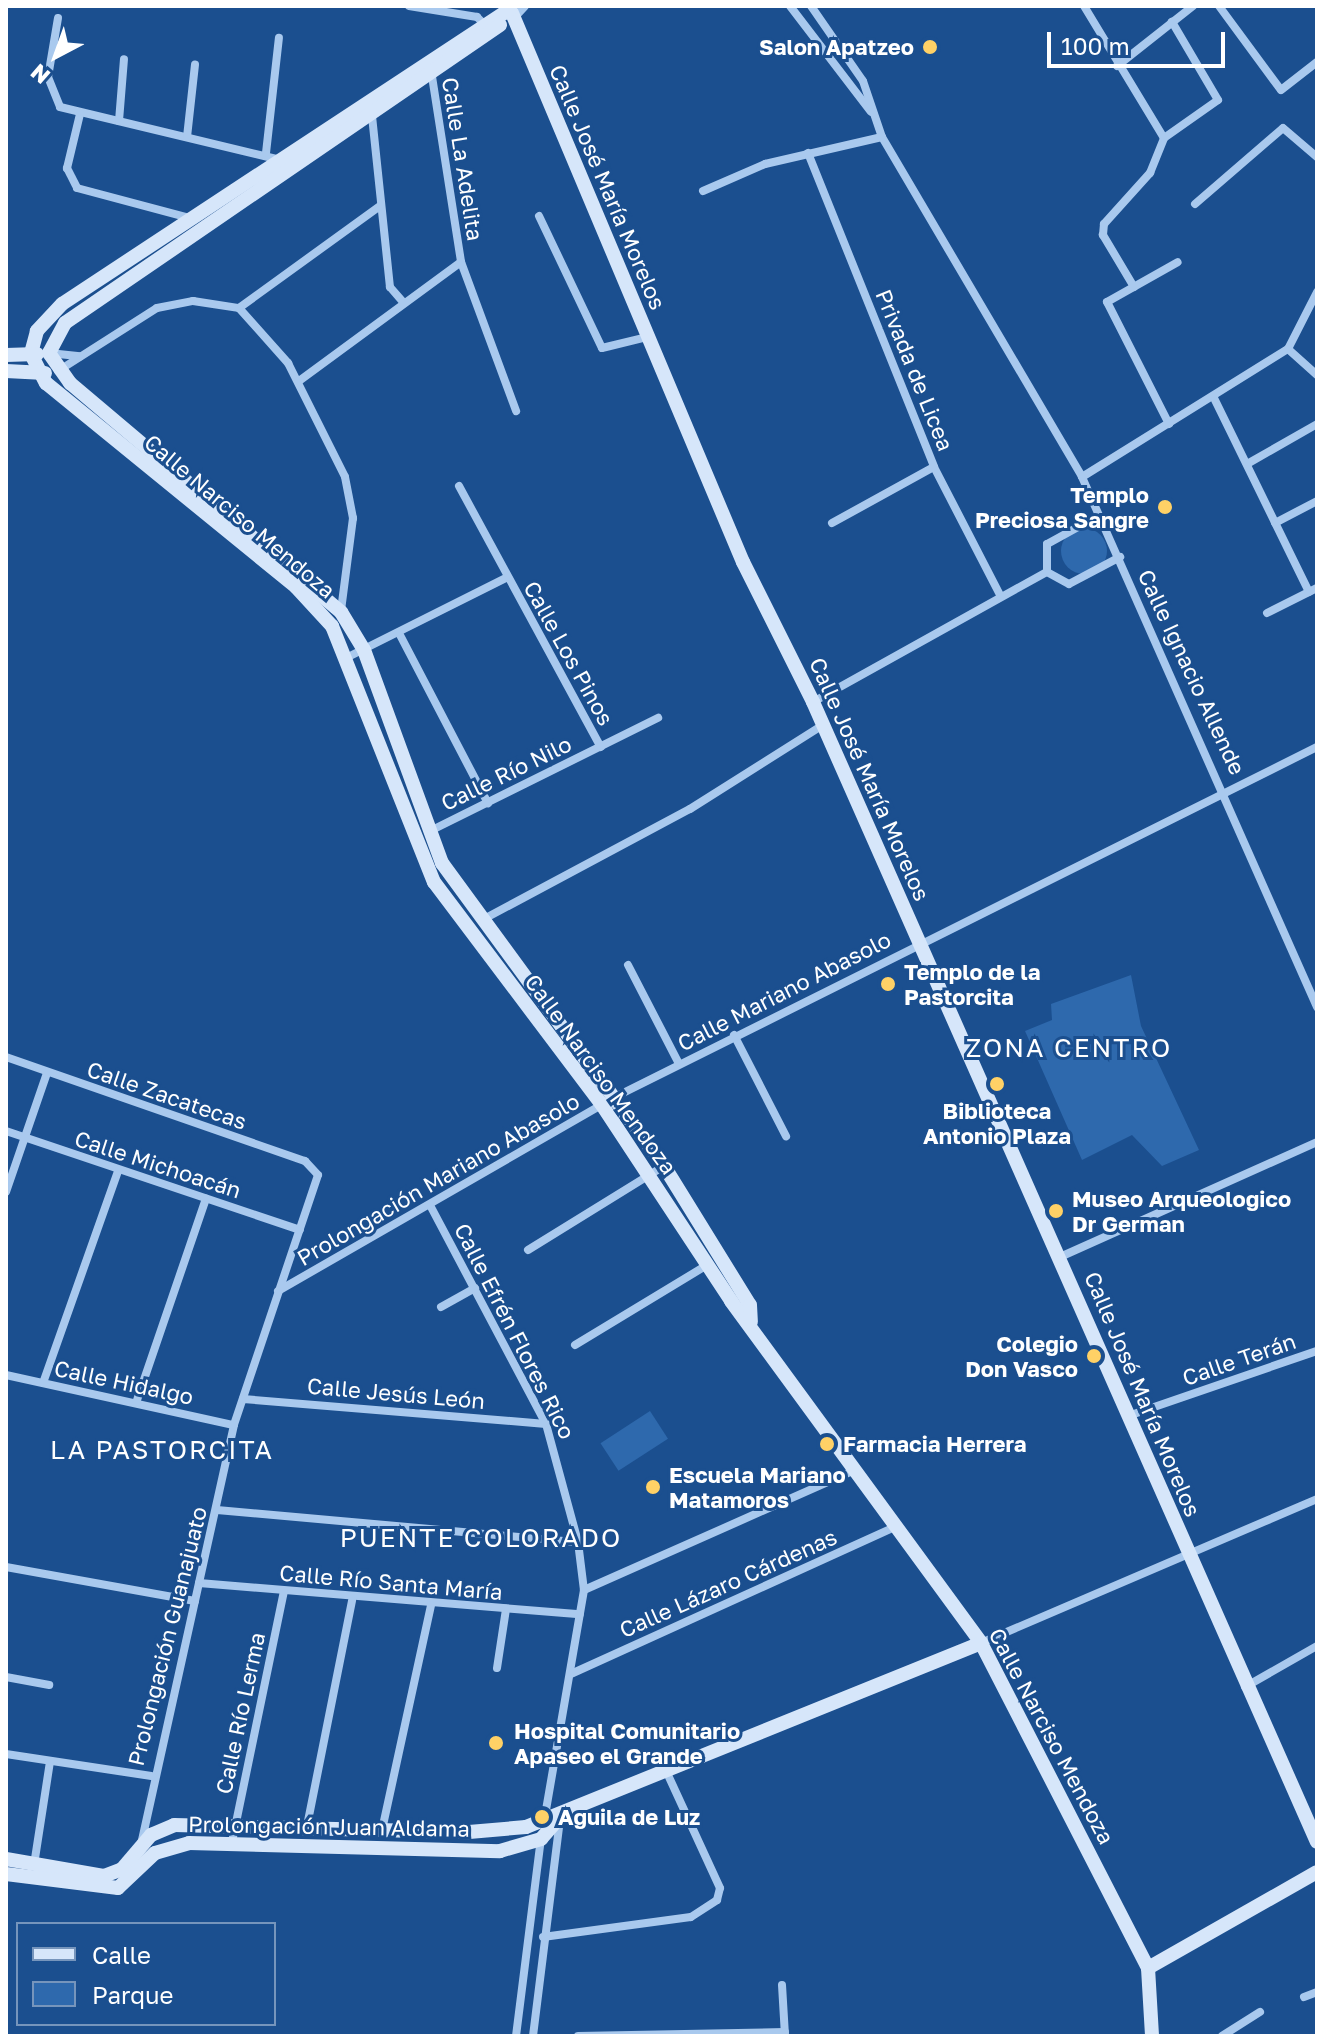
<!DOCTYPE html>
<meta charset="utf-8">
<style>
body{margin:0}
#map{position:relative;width:1323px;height:2042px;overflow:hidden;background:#1b4f8f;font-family:"Golos Text",sans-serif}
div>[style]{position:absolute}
.green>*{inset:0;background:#2e69ad;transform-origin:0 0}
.round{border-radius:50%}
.street>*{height:8px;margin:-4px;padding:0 4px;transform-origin:4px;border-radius:4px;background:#a9c9ee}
.secondary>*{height:14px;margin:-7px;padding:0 7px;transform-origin:7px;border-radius:7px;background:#d6e6fa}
.dots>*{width:22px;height:22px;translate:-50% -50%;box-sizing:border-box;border:4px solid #1b4f8f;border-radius:50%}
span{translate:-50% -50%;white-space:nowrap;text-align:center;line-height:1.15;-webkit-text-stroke:6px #1b4f8f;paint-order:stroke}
.poi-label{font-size:22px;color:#fff;font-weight:700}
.right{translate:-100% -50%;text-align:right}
.left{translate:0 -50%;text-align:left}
.street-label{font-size:22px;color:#fff}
.quarter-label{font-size:26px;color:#fff;letter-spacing:2px}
.frame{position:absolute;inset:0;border:8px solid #fff;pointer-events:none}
.legend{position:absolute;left:16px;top:1922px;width:260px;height:104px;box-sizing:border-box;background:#1b4f8f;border:2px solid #7695bc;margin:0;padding:10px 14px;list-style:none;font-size:24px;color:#fff}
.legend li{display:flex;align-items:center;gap:16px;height:40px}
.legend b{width:40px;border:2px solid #7695bc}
.north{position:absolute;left:16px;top:16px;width:80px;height:80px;-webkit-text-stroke:6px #1b4f8f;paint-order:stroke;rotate:221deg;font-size:22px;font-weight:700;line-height:32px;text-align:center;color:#fff}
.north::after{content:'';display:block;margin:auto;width:28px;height:36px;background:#fff;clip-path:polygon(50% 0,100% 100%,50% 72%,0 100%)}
.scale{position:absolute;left:1047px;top:32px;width:178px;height:36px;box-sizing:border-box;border:4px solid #fff;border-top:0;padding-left:10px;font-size:24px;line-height:28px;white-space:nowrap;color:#fff;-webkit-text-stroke:6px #1b4f8f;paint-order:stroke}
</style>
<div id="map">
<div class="green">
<div class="round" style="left:1061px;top:528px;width:46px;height:46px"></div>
<div style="clip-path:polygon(1131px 975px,1141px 1026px,1199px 1150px,1162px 1166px,1132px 1135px,1082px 1160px,1025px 1031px,1052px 1020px,1051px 1004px)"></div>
<div style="left:650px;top:1411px;width:33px;height:59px;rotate:57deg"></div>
</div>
<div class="street">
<div style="left:409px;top:6px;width:69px;rotate:9.2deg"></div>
<div style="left:477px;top:17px;width:14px;rotate:45deg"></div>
<div style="left:790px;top:6px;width:133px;rotate:52.6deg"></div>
<div style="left:811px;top:6px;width:91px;rotate:55.3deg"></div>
<div style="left:863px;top:81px;width:59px;rotate:71.3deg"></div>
<div style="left:882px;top:137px;width:394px;rotate:59.5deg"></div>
<div style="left:1082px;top:477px;width:580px;rotate:66.09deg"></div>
<div style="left:1084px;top:6px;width:154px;rotate:58.8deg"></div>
<div style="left:1219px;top:6px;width:104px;rotate:53.6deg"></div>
<div style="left:1281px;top:90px;width:46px;rotate:-37.9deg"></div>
<div style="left:58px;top:18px;width:60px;rotate:99.6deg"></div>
<div style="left:48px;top:77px;width:32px;rotate:68deg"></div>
<div style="left:60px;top:107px;width:226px;rotate:13.5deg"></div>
<div style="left:514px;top:18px;width:16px;rotate:-47deg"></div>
<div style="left:1117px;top:66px;width:97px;rotate:-38.3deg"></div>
<div style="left:431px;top:70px;width:194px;rotate:81.1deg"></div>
<div style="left:461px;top:262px;width:159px;rotate:69.7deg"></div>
<div style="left:80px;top:114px;width:56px;rotate:103.5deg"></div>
<div style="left:67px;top:168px;width:22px;rotate:63deg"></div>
<div style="left:77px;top:188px;width:117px;rotate:14.9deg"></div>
<div style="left:372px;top:116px;width:172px;rotate:84deg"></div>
<div style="left:390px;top:287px;width:21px;rotate:49deg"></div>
<div style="left:119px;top:121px;width:62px;rotate:-85.4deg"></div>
<div style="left:187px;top:137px;width:73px;rotate:-83.7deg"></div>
<div style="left:266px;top:153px;width:116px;rotate:-83.6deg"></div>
<div style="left:808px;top:153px;width:338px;rotate:68.1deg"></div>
<div style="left:934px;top:467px;width:144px;rotate:62.7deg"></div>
<div style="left:703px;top:191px;width:68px;rotate:-23.5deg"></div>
<div style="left:765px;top:164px;width:120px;rotate:-13deg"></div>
<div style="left:1195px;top:204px;width:116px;rotate:-40.8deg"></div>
<div style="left:1283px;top:128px;width:45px;rotate:40.5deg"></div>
<div style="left:539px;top:216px;width:146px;rotate:64.5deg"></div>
<div style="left:602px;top:348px;width:46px;rotate:-13.7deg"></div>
<div style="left:1134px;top:287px;width:61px;rotate:-120.8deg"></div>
<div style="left:1103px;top:235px;width:11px;rotate:-85deg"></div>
<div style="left:1104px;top:224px;width:69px;rotate:-48deg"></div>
<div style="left:1150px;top:173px;width:38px;rotate:-68deg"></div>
<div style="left:1164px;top:138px;width:66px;rotate:-35.1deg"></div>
<div style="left:1218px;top:100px;width:91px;rotate:-120.5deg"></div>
<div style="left:239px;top:308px;width:174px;rotate:-35.9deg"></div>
<div style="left:1288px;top:349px;width:64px;rotate:-63deg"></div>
<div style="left:1288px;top:349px;width:39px;rotate:42deg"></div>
<div style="left:49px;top:353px;width:31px;rotate:6deg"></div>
<div style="left:58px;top:371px;width:117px;rotate:-32.5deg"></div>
<div style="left:157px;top:308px;width:37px;rotate:-11deg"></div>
<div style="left:193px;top:301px;width:47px;rotate:8.7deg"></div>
<div style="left:239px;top:308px;width:74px;rotate:48.3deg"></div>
<div style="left:288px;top:363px;width:127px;rotate:63.4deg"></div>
<div style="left:345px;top:477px;width:42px;rotate:79deg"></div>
<div style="left:353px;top:518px;width:94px;rotate:97.4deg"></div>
<div style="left:299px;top:381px;width:201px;rotate:-36.3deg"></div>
<div style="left:1214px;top:398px;width:216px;rotate:63.9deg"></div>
<div style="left:1169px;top:424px;width:137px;rotate:-116.9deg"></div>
<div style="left:1107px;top:302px;width:81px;rotate:-29.4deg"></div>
<div style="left:1247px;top:464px;width:81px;rotate:-29.7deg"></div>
<div style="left:1082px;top:477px;width:243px;rotate:-31.9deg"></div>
<div style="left:459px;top:486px;width:297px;rotate:61.5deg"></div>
<div style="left:1098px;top:516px;width:58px;rotate:151.2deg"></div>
<div style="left:1047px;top:544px;width:28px;rotate:90deg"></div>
<div style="left:1047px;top:572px;width:25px;rotate:29deg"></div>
<div style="left:1069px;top:584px;width:58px;rotate:-27.9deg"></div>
<div style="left:832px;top:523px;width:116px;rotate:-28.8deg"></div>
<div style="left:1275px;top:523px;width:47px;rotate:-27.6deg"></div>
<div style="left:1267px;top:613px;width:56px;rotate:-26.6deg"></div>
<div style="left:400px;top:635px;width:190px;rotate:62.4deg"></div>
<div style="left:350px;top:656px;width:174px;rotate:-26.6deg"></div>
<div style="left:813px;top:702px;width:268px;rotate:-29.1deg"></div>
<div style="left:428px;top:832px;width:257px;rotate:-26.4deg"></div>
<div style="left:482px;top:920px;width:236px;rotate:-28.1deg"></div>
<div style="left:690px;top:809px;width:157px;rotate:-32.3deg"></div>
<div style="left:628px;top:965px;width:111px;rotate:62.7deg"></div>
<div style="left:734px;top:1035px;width:114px;rotate:62.8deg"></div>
<div style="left:6px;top:1057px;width:317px;rotate:19.2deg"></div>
<div style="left:305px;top:1161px;width:19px;rotate:47deg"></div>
<div style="left:318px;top:1175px;width:264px;rotate:108.6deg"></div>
<div style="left:234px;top:1425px;width:428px;rotate:102.5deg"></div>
<div style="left:6px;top:1131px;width:310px;rotate:18.6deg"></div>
<div style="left:6px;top:1192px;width:126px;rotate:-71deg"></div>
<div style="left:431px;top:1207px;width:246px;rotate:62.1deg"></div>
<div style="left:546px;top:1424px;width:122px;rotate:74.8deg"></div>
<div style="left:578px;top:1542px;width:48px;rotate:82.9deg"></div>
<div style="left:584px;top:1590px;width:234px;rotate:99.8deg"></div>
<div style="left:528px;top:1250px;width:160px;rotate:-31.7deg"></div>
<div style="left:1060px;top:1257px;width:282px;rotate:-24.1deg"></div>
<div style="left:278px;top:1291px;width:389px;rotate:-29.9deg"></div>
<div style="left:615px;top:1097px;width:784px;rotate:-26.5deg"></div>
<div style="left:441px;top:1307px;width:39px;rotate:-29deg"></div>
<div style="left:575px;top:1345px;width:154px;rotate:-31.2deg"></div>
<div style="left:6px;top:1375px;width:233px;rotate:12.4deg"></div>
<div style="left:43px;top:1383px;width:225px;rotate:-70.5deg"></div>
<div style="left:243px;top:1399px;width:304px;rotate:4.7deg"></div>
<div style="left:136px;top:1403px;width:216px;rotate:-71.1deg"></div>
<div style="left:1128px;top:1416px;width:200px;rotate:-19deg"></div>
<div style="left:217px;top:1510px;width:362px;rotate:5.1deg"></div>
<div style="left:6px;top:1567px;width:192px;rotate:10.2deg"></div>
<div style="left:199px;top:1583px;width:382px;rotate:4.7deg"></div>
<div style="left:584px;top:1590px;width:296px;rotate:-23.9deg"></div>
<div style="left:981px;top:1643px;width:366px;rotate:-23.2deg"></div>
<div style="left:497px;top:1668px;width:60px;rotate:-81.3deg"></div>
<div style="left:573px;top:1673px;width:356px;rotate:-24.4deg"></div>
<div style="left:6px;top:1677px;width:44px;rotate:10.5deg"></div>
<div style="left:1245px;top:1687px;width:83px;rotate:-29.7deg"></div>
<div style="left:6px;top:1754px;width:147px;rotate:8.6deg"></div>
<div style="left:307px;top:1826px;width:230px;rotate:-78.7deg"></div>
<div style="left:382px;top:1830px;width:230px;rotate:-77.7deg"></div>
<div style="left:232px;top:1842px;width:256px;rotate:-78.3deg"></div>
<div style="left:34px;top:1865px;width:104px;rotate:-81.2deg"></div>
<div style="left:543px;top:1937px;width:149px;rotate:-7.7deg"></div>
<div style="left:691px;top:1917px;width:31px;rotate:-33deg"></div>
<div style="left:717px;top:1900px;width:12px;rotate:-76deg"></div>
<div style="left:720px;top:1888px;width:127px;rotate:-114.7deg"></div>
<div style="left:782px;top:1985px;width:50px;rotate:86.6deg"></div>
<div style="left:1304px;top:1997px;width:14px;rotate:-21deg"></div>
<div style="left:516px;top:2036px;width:200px;rotate:-82.8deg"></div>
<div style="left:533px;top:2036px;width:219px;rotate:-82.9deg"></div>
<div style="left:578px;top:2036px;width:207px;rotate:-1.1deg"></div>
<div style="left:1222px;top:2036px;width:45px;rotate:-32.3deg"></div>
</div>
<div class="secondary">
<div style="left:509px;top:6px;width:603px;rotate:67.18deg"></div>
<div style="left:743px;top:562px;width:157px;rotate:63.4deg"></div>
<div style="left:813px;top:702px;width:1246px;rotate:66.15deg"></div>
<div style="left:510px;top:9px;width:536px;rotate:146.64deg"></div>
<div style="left:62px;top:304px;width:37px;rotate:133deg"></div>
<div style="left:37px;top:331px;width:24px;rotate:105deg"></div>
<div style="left:31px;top:354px;width:33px;rotate:63deg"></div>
<div style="left:46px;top:383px;width:323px;rotate:39.2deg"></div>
<div style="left:296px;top:587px;width:53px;rotate:47.3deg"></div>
<div style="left:332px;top:626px;width:276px;rotate:68.3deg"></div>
<div style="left:434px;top:882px;width:279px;rotate:53deg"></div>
<div style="left:602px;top:1105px;width:235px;rotate:56.6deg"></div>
<div style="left:731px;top:1301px;width:424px;rotate:53.8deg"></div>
<div style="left:981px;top:1643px;width:365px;rotate:62.8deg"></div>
<div style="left:1148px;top:1968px;width:68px;rotate:86.6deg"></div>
<div style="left:500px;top:25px;width:527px;rotate:145.59deg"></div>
<div style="left:65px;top:323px;width:34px;rotate:118deg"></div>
<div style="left:49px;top:353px;width:37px;rotate:55deg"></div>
<div style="left:70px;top:383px;width:355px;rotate:40.2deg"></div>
<div style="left:341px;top:612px;width:44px;rotate:58.8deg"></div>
<div style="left:364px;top:650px;width:227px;rotate:69.9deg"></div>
<div style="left:442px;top:863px;width:376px;rotate:53.8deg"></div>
<div style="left:664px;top:1166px;width:163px;rotate:58.3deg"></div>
<div style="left:750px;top:1305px;width:17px;rotate:87deg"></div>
<div style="left:6px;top:355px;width:31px;rotate:-2deg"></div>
<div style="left:6px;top:371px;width:39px;rotate:3deg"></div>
<div style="left:6px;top:1859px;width:99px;rotate:9.8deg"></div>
<div style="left:104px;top:1876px;width:19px;rotate:-21deg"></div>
<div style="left:122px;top:1869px;width:45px;rotate:-49.5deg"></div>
<div style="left:151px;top:1835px;width:25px;rotate:-23deg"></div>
<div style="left:174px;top:1825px;width:295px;rotate:1.4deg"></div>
<div style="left:469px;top:1832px;width:57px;rotate:-5deg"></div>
<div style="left:526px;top:1827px;width:491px;rotate:-22deg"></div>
<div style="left:6px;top:1874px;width:113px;rotate:7.1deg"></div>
<div style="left:118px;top:1888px;width:51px;rotate:-43.4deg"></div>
<div style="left:155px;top:1853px;width:35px;rotate:-16deg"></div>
<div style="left:189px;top:1843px;width:311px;rotate:1.5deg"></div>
<div style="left:500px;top:1851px;width:43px;rotate:-16.3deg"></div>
<div style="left:541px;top:1839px;width:29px;rotate:-49deg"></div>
<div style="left:1148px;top:1968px;width:194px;rotate:-29.6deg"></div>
</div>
<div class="dots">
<div style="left:930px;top:47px;background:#ffd166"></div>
<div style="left:1165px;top:507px;background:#ffd166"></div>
<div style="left:888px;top:984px;background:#ffd166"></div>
<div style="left:997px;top:1084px;background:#ffd166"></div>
<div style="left:1056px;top:1211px;background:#ffd166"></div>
<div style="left:1094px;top:1356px;background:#ffd166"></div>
<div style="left:827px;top:1444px;background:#ffd166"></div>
<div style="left:653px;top:1487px;background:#ffd166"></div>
<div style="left:496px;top:1743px;background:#ffd166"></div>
<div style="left:542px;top:1817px;background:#ffd166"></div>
</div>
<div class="poi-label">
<span class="right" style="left:914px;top:47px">Salon Apatzeo</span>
<span class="right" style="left:1149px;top:507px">Templo<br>Preciosa Sangre</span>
<span class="left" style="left:904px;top:984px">Templo de la<br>Pastorcita</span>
<span style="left:997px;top:1123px">Biblioteca<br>Antonio Plaza</span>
<span class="left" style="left:1072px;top:1211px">Museo Arqueologico<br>Dr German</span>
<span class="right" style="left:1078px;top:1356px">Colegio<br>Don Vasco</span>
<span class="left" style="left:843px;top:1444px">Farmacia Herrera</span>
<span class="left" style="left:669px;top:1487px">Escuela Mariano<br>Matamoros</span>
<span class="left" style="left:514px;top:1743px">Hospital Comunitario<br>Apaseo el Grande</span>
<span class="left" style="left:558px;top:1817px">Aguila de Luz</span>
</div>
<div class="street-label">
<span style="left:463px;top:159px;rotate:81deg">Calle La Adelita</span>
<span style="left:608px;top:187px;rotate:67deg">Calle José María Morelos</span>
<span style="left:915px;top:370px;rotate:68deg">Privada de Licea</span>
<span style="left:240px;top:516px;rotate:40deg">Calle Narciso Mendoza</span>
<span style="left:569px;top:653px;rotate:61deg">Calle Los Pinos</span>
<span style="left:1192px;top:672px;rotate:65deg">Calle Ignacio Allende</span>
<span style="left:506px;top:773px;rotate:-26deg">Calle Río Nilo</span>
<span style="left:870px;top:779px;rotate:66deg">Calle José María Morelos</span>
<span style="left:784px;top:991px;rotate:-27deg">Calle Mariano Abasolo</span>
<span style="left:601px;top:1074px;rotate:54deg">Calle Narciso Mendoza</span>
<span style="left:167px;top:1095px;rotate:19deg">Calle Zacatecas</span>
<span style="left:158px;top:1164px;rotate:18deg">Calle Michoacán</span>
<span style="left:438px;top:1179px;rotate:-30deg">Prolongación Mariano Abasolo</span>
<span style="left:515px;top:1331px;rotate:63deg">Calle Efrén Flores Rico</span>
<span style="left:1239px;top:1359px;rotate:-19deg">Calle Terán</span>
<span style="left:124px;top:1382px;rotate:12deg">Calle Hidalgo</span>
<span style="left:396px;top:1393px;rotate:5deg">Calle Jesús León</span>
<span style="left:1143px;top:1394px;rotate:67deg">Calle José María Morelos</span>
<span style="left:391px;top:1582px;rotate:5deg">Calle Río Santa María</span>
<span style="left:728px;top:1583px;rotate:-24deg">Calle Lázaro Cárdenas</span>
<span style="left:167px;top:1636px;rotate:-76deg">Prolongación Guanajuato</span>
<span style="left:240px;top:1713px;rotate:-78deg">Calle Río Lerma</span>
<span style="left:1052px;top:1736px;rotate:62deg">Calle Narciso Mendoza</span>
<span style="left:329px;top:1826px;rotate:1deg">Prolongación Juan Aldama</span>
</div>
<div class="quarter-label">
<span style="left:1069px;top:1048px">ZONA CENTRO</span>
<span style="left:162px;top:1450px">LA PASTORCITA</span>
<span style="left:481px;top:1538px">PUENTE COLORADO</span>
</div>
<div class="frame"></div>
<ul class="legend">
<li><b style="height:10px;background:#d6e6fa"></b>Calle</li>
<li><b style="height:22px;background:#2e69ad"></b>Parque</li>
</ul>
<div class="north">N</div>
<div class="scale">100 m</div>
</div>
